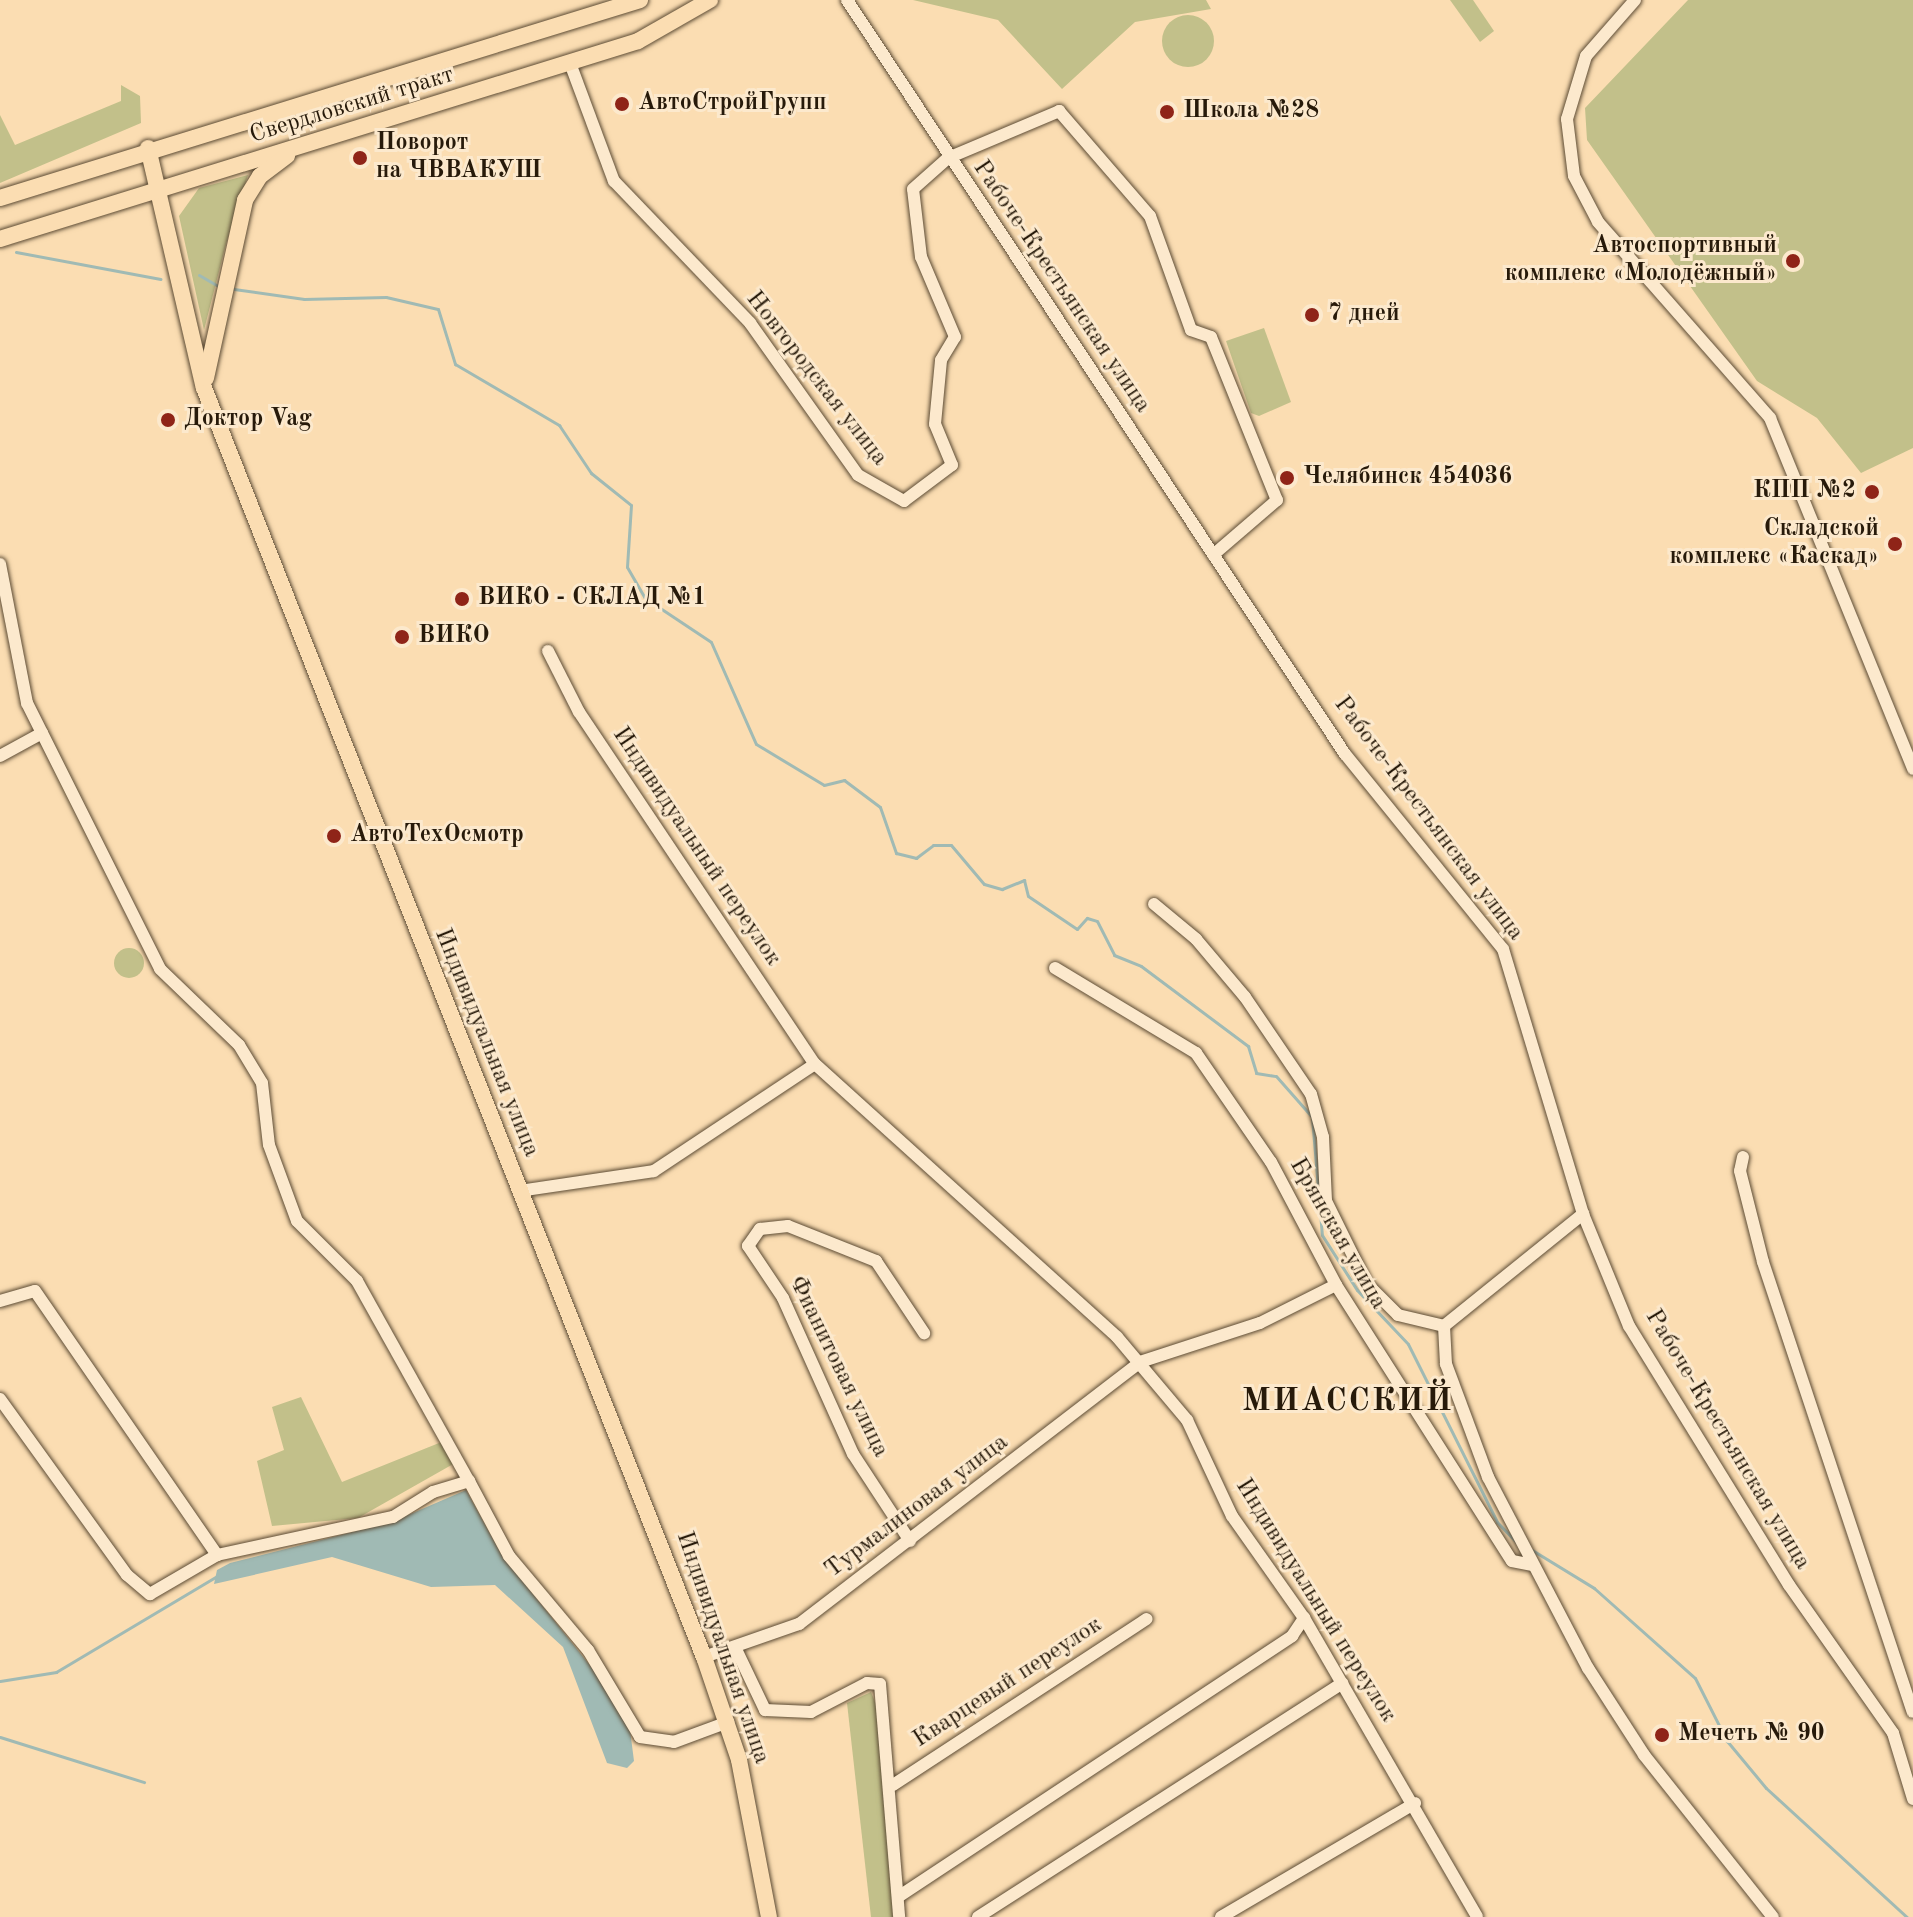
<!DOCTYPE html>
<meta charset="utf-8">
<style>
body{margin:0}
#map{position:relative;width:1913px;height:1917px;overflow:hidden;background:#fbddb2;font-family:"Old Standard TT",serif}
div>[style]{position:absolute}
.green>*{inset:0;background:#c2c08a}
.round{border-radius:50%}
.water>*{inset:0;background:#a0bab4}
.stream>*{height:3px;margin:-1.5px;padding:0 1.5px;transform-origin:1.5px;border-radius:1.5px;background:#a0bab4}
.roads{filter:drop-shadow(0 0 2px #5c4b34) drop-shadow(0 0 2px #5c4b34)}
.minor>*{height:12px;margin:-6px;padding:0 6px;transform-origin:6px;border-radius:6px;background:#fce9cd}
.major>*{height:16px;margin:-8px;padding:0 8px;transform-origin:8px;border-radius:8px;background:#fbddb2}
.dots>*{width:22px;height:22px;translate:-50% -50%;box-sizing:border-box;border:4px solid #fce9cd;border-radius:50%}
span{translate:-50% -50%;white-space:nowrap;text-align:center;line-height:1.15;-webkit-text-stroke:6px #fce9cd;paint-order:stroke}
.poi-label{font-size:24px;color:#271a0a;font-weight:700}
.left{translate:0 -50%;text-align:left}
.right{translate:-100% -50%;text-align:right}
.street-label{font-size:24px;color:#271a0a}
.district-label{font-size:32px;color:#271a0a;font-weight:700;letter-spacing:2px}
</style>
<div id="map">
<div class="green">
<div style="clip-path:polygon(913px 0,1206px 0,1211px 9px,1135px 22px,1062px 89px,998px 20px)"></div>
<div style="clip-path:polygon(1450px 0,1473px 0,1494px 31px,1480px 42px)"></div>
<div style="clip-path:polygon(1688px 0,1913px 0,1913px 448px,1861px 473px,1817px 418px,1757px 381px,1587px 140px,1585px 108px)"></div>
<div class="round" style="left:1162px;top:15px;width:52px;height:52px"></div>
<div style="clip-path:polygon(121px 85px,140px 96px,141px 123px,0 183px,0 115px,15px 145px,121px 101px)"></div>
<div style="clip-path:polygon(248px 175px,226px 244px,204px 330px,179px 216px,199px 188px)"></div>
<div style="clip-path:polygon(1264px 328px,1291px 402px,1259px 416px,1251px 413px,1226px 341px)"></div>
<div class="round" style="left:114px;top:948px;width:30px;height:30px"></div>
<div style="clip-path:polygon(301px 1397px,342px 1482px,444px 1441px,455px 1463px,358px 1518px,272px 1526px,257px 1461px,284px 1450px,272px 1407px)"></div>
<div style="clip-path:polygon(871px 1692px,877px 1707px,903px 1917px,871px 1917px,847px 1703px)"></div>
</div>
<div class="water">
<div style="clip-path:polygon(466px 1490px,501px 1554px,604px 1683px,630px 1730px,634px 1761px,627px 1768px,607px 1763px,563px 1647px,495px 1585px,431px 1587px,332px 1557px,214px 1584px,217px 1570px,230px 1563px,392px 1522px)"></div>
</div>
<div class="stream">
<div style="left:16px;top:252px;width:147px;rotate:10.6deg"></div>
<div style="left:199px;top:275px;width:22px;rotate:30deg"></div>
<div style="left:234px;top:289px;width:71px;rotate:8.1deg"></div>
<div style="left:304px;top:299px;width:82px;rotate:-1.4deg"></div>
<div style="left:386px;top:297px;width:53px;rotate:13deg"></div>
<div style="left:438px;top:309px;width:58px;rotate:72.8deg"></div>
<div style="left:455px;top:364px;width:121px;rotate:30.4deg"></div>
<div style="left:559px;top:425px;width:58px;rotate:56.3deg"></div>
<div style="left:591px;top:473px;width:51px;rotate:38.7deg"></div>
<div style="left:631px;top:505px;width:62px;rotate:93.7deg"></div>
<div style="left:627px;top:567px;width:36px;rotate:60deg"></div>
<div style="left:645px;top:598px;width:79px;rotate:33.7deg"></div>
<div style="left:711px;top:642px;width:111px;rotate:66.2deg"></div>
<div style="left:756px;top:744px;width:79px;rotate:31.1deg"></div>
<div style="left:824px;top:785px;width:21px;rotate:-14deg"></div>
<div style="left:844px;top:780px;width:45px;rotate:36.9deg"></div>
<div style="left:880px;top:807px;width:49px;rotate:70.8deg"></div>
<div style="left:896px;top:853px;width:21px;rotate:14deg"></div>
<div style="left:916px;top:858px;width:21px;rotate:-37deg"></div>
<div style="left:933px;top:845px;width:18px"></div>
<div style="left:951px;top:845px;width:51px;rotate:49.8deg"></div>
<div style="left:984px;top:884px;width:19px;rotate:16deg"></div>
<div style="left:1002px;top:889px;width:24px;rotate:-22deg"></div>
<div style="left:1024px;top:880px;width:16px;rotate:76deg"></div>
<div style="left:1028px;top:896px;width:59px;rotate:34deg"></div>
<div style="left:1077px;top:929px;width:15px;rotate:-48deg"></div>
<div style="left:1087px;top:918px;width:10px;rotate:17deg"></div>
<div style="left:1097px;top:921px;width:38px;rotate:63deg"></div>
<div style="left:1114px;top:955px;width:29px;rotate:22deg"></div>
<div style="left:1141px;top:966px;width:134px;rotate:36.8deg"></div>
<div style="left:1248px;top:1046px;width:28px;rotate:73deg"></div>
<div style="left:1256px;top:1073px;width:20px;rotate:9deg"></div>
<div style="left:1276px;top:1076px;width:55px;rotate:48.7deg"></div>
<div style="left:1312px;top:1117px;width:118px;rotate:85.2deg"></div>
<div style="left:1322px;top:1235px;width:65px;rotate:57.5deg"></div>
<div style="left:1357px;top:1290px;width:74px;rotate:46.6deg"></div>
<div style="left:1408px;top:1344px;width:199px;rotate:63.4deg"></div>
<div style="left:1497px;top:1522px;width:28px;rotate:46deg"></div>
<div style="left:1532px;top:1550px;width:73px;rotate:31.5deg"></div>
<div style="left:1594px;top:1588px;width:135px;rotate:41.7deg"></div>
<div style="left:1695px;top:1678px;width:71px;rotate:63.1deg"></div>
<div style="left:1727px;top:1741px;width:61px;rotate:50.3deg"></div>
<div style="left:1766px;top:1788px;width:191px;rotate:42.5deg"></div>
<div style="left:0;top:1681px;width:57px;rotate:-9.1deg"></div>
<div style="left:56px;top:1672px;width:187px;rotate:-30.8deg"></div>
<div style="left:0;top:1737px;width:151px;rotate:17.4deg"></div>
</div>
<div class="roads">
<div class="minor">
<div style="left:847px;top:0;width:904px;rotate:56.56deg"></div>
<div style="left:1345px;top:754px;width:251px;rotate:51deg"></div>
<div style="left:1503px;top:949px;width:277px;rotate:73.2deg"></div>
<div style="left:1583px;top:1214px;width:121px;rotate:67.7deg"></div>
<div style="left:1629px;top:1326px;width:304px;rotate:58.3deg"></div>
<div style="left:1789px;top:1585px;width:181px;rotate:54.9deg"></div>
<div style="left:1893px;top:1733px;width:69px;rotate:73.1deg"></div>
<div style="left:1635px;top:0;width:74px;rotate:131.2deg"></div>
<div style="left:1586px;top:56px;width:66px;rotate:106.8deg"></div>
<div style="left:1567px;top:119px;width:57px;rotate:83deg"></div>
<div style="left:1574px;top:176px;width:52px;rotate:62.4deg"></div>
<div style="left:1598px;top:222px;width:261px;rotate:48.7deg"></div>
<div style="left:1770px;top:418px;width:379px;rotate:67.8deg"></div>
<div style="left:570px;top:63px;width:126px;rotate:69.6deg"></div>
<div style="left:614px;top:181px;width:197px;rotate:46.2deg"></div>
<div style="left:750px;top:323px;width:186px;rotate:54.6deg"></div>
<div style="left:858px;top:475px;width:53px;rotate:29.5deg"></div>
<div style="left:904px;top:501px;width:60px;rotate:-36.9deg"></div>
<div style="left:952px;top:465px;width:44px;rotate:-112.5deg"></div>
<div style="left:935px;top:424px;width:64px;rotate:-84.6deg"></div>
<div style="left:941px;top:360px;width:27px;rotate:-59deg"></div>
<div style="left:955px;top:337px;width:87px;rotate:-113deg"></div>
<div style="left:921px;top:257px;width:68px;rotate:-96.7deg"></div>
<div style="left:913px;top:189px;width:47px;rotate:-41.5deg"></div>
<div style="left:948px;top:158px;width:121px;rotate:-22.9deg"></div>
<div style="left:1059px;top:111px;width:139px;rotate:49.1deg"></div>
<div style="left:1150px;top:216px;width:121px;rotate:70.2deg"></div>
<div style="left:1191px;top:330px;width:21px;rotate:19deg"></div>
<div style="left:1211px;top:337px;width:176px;rotate:68deg"></div>
<div style="left:1277px;top:500px;width:84px;rotate:139.3deg"></div>
<div style="left:0;top:564px;width:142px;rotate:79deg"></div>
<div style="left:27px;top:703px;width:297px;rotate:63.4deg"></div>
<div style="left:160px;top:969px;width:110px;rotate:43.9deg"></div>
<div style="left:239px;top:1045px;width:44px;rotate:58.8deg"></div>
<div style="left:262px;top:1083px;width:62px;rotate:83.6deg"></div>
<div style="left:269px;top:1145px;width:81px;rotate:69.8deg"></div>
<div style="left:297px;top:1221px;width:85px;rotate:45deg"></div>
<div style="left:357px;top:1281px;width:229px;rotate:60.8deg"></div>
<div style="left:548px;top:651px;width:68px;rotate:63.1deg"></div>
<div style="left:579px;top:712px;width:424px;rotate:56.2deg"></div>
<div style="left:815px;top:1064px;width:407px;rotate:42.1deg"></div>
<div style="left:1117px;top:1337px;width:109px;rotate:49.9deg"></div>
<div style="left:1187px;top:1420px;width:106px;rotate:64.9deg"></div>
<div style="left:1232px;top:1516px;width:125px;rotate:54.8deg"></div>
<div style="left:1304px;top:1618px;width:345px;rotate:59.9deg"></div>
<div style="left:0;top:756px;width:48px;rotate:-28.7deg"></div>
<div style="left:1154px;top:904px;width:55px;rotate:39.8deg"></div>
<div style="left:1196px;top:939px;width:76px;rotate:49.8deg"></div>
<div style="left:1245px;top:997px;width:117px;rotate:55.8deg"></div>
<div style="left:1311px;top:1094px;width:45px;rotate:74.4deg"></div>
<div style="left:1323px;top:1137px;width:64px;rotate:87.3deg"></div>
<div style="left:1326px;top:1201px;width:93px;rotate:63.7deg"></div>
<div style="left:1367px;top:1284px;width:44px;rotate:45deg"></div>
<div style="left:1398px;top:1315px;width:47px;rotate:13.4deg"></div>
<div style="left:1444px;top:1326px;width:38px;rotate:87deg"></div>
<div style="left:1446px;top:1364px;width:121px;rotate:69.6deg"></div>
<div style="left:1488px;top:1477px;width:216px;rotate:62.4deg"></div>
<div style="left:1588px;top:1668px;width:103px;rotate:57.2deg"></div>
<div style="left:1644px;top:1755px;width:207px;rotate:51.5deg"></div>
<div style="left:1055px;top:968px;width:165px;rotate:31.1deg"></div>
<div style="left:1196px;top:1053px;width:132px;rotate:55.5deg"></div>
<div style="left:1271px;top:1162px;width:139px;rotate:62.1deg"></div>
<div style="left:1336px;top:1285px;width:327px;rotate:57.5deg"></div>
<div style="left:1512px;top:1561px;width:21px;rotate:11deg"></div>
<div style="left:1743px;top:1157px;width:14px;rotate:102deg"></div>
<div style="left:1740px;top:1171px;width:94px;rotate:75.8deg"></div>
<div style="left:1763px;top:1262px;width:474px;rotate:71.6deg"></div>
<div style="left:519px;top:1191px;width:136px;rotate:-8.4deg"></div>
<div style="left:654px;top:1171px;width:193px;rotate:-33.6deg"></div>
<div style="left:0;top:1301px;width:36px;rotate:-16deg"></div>
<div style="left:35px;top:1291px;width:321px;rotate:55.4deg"></div>
<div style="left:1444px;top:1326px;width:179px;rotate:-38.9deg"></div>
<div style="left:0;top:1399px;width:217px;rotate:54.2deg"></div>
<div style="left:127px;top:1575px;width:30px;rotate:40deg"></div>
<div style="left:150px;top:1594px;width:78px;rotate:-30.2deg"></div>
<div style="left:217px;top:1555px;width:180px;rotate:-12.2deg"></div>
<div style="left:393px;top:1517px;width:47px;rotate:-32deg"></div>
<div style="left:433px;top:1492px;width:38px;rotate:-17deg"></div>
<div style="left:469px;top:1481px;width:85px;rotate:61.9deg"></div>
<div style="left:509px;top:1556px;width:123px;rotate:50deg"></div>
<div style="left:588px;top:1650px;width:101px;rotate:59.1deg"></div>
<div style="left:640px;top:1737px;width:34px;rotate:8deg"></div>
<div style="left:674px;top:1742px;width:58px;rotate:-20.3deg"></div>
<div style="left:910px;top:1541px;width:104px;rotate:-123.2deg"></div>
<div style="left:853px;top:1454px;width:171px;rotate:-114.2deg"></div>
<div style="left:783px;top:1298px;width:63px;rotate:-123.9deg"></div>
<div style="left:748px;top:1246px;width:21px;rotate:-55deg"></div>
<div style="left:760px;top:1229px;width:28px;rotate:-6deg"></div>
<div style="left:788px;top:1226px;width:95px;rotate:21.7deg"></div>
<div style="left:876px;top:1261px;width:87px;rotate:56.3deg"></div>
<div style="left:735px;top:1647px;width:70px;rotate:64.5deg"></div>
<div style="left:765px;top:1710px;width:46px;rotate:2.5deg"></div>
<div style="left:811px;top:1712px;width:63px;rotate:-27.4deg"></div>
<div style="left:867px;top:1683px;width:13px;rotate:4deg"></div>
<div style="left:880px;top:1684px;width:234px;rotate:85.3deg"></div>
<div style="left:704px;top:1657px;width:101px;rotate:-19.2deg"></div>
<div style="left:799px;top:1624px;width:430px;rotate:-37.5deg"></div>
<div style="left:1140px;top:1362px;width:126px;rotate:-18deg"></div>
<div style="left:1260px;top:1323px;width:85px;rotate:-26.6deg"></div>
<div style="left:893px;top:1785px;width:303px;rotate:-33.2deg"></div>
<div style="left:898px;top:1897px;width:473px;rotate:-33.5deg"></div>
<div style="left:1292px;top:1636px;width:22px;rotate:-56deg"></div>
<div style="left:978px;top:1917px;width:433px;rotate:-32.7deg"></div>
<div style="left:1221px;top:1917px;width:225px;rotate:-30.4deg"></div>
</div>
<div class="major">
<div style="left:148px;top:148px;width:246px;rotate:76.9deg"></div>
<div style="left:204px;top:388px;width:1364px;rotate:68.5deg"></div>
<div style="left:704px;top:1657px;width:109px;rotate:71.2deg"></div>
<div style="left:739px;top:1760px;width:160px;rotate:79.2deg"></div>
<div style="left:0;top:198px;width:670px;rotate:-17.19deg"></div>
<div style="left:0;top:239px;width:668px;rotate:-17.24deg"></div>
<div style="left:638px;top:41px;width:83px;rotate:-29.7deg"></div>
<div style="left:206px;top:378px;width:182px;rotate:-77.6deg"></div>
<div style="left:245px;top:200px;width:28px;rotate:-58deg"></div>
<div style="left:260px;top:176px;width:34px;rotate:-37deg"></div>
</div>
</div>
<div class="dots">
<div style="left:622px;top:104px;background:#8f2418"></div>
<div style="left:1167px;top:112px;background:#8f2418"></div>
<div style="left:360px;top:158px;background:#8f2418"></div>
<div style="left:1793px;top:261px;background:#8f2418"></div>
<div style="left:1312px;top:315px;background:#8f2418"></div>
<div style="left:168px;top:420px;background:#8f2418"></div>
<div style="left:1287px;top:478px;background:#8f2418"></div>
<div style="left:1872px;top:492px;background:#8f2418"></div>
<div style="left:1895px;top:544px;background:#8f2418"></div>
<div style="left:462px;top:599px;background:#8f2418"></div>
<div style="left:402px;top:637px;background:#8f2418"></div>
<div style="left:334px;top:836px;background:#8f2418"></div>
<div style="left:1662px;top:1735px;background:#8f2418"></div>
</div>
<div class="poi-label">
<span class="left" style="left:638px;top:104px">АвтоСтройГрупп</span>
<span class="left" style="left:1183px;top:112px">Школа №28</span>
<span class="left" style="left:376px;top:158px">Поворот<br>на ЧВВАКУШ</span>
<span class="right" style="left:1777px;top:261px">Автоспортивный<br>комплекс «Молодёжный»</span>
<span class="left" style="left:1328px;top:315px">7 дней</span>
<span class="left" style="left:184px;top:420px">Доктор Vag</span>
<span class="left" style="left:1303px;top:478px">Челябинск 454036</span>
<span class="right" style="left:1856px;top:492px">КПП №2</span>
<span class="right" style="left:1879px;top:544px">Складской<br>комплекс «Каскад»</span>
<span class="left" style="left:478px;top:599px">ВИКО - СКЛАД №1</span>
<span class="left" style="left:418px;top:637px">ВИКО</span>
<span class="left" style="left:350px;top:836px">АвтоТехОсмотр</span>
<span class="left" style="left:1678px;top:1735px">Мечеть № 90</span>
</div>
<div class="street-label">
<span style="left:352px;top:106px;rotate:-17deg">Свердловский тракт</span>
<span style="left:1061px;top:287px;rotate:56deg">Рабоче-Крестьянская улица</span>
<span style="left:816px;top:379px;rotate:52deg">Новгородская улица</span>
<span style="left:1428px;top:819px;rotate:53deg">Рабоче-Крестьянская улица</span>
<span style="left:696px;top:847px;rotate:56deg">Индивидуальный переулок</span>
<span style="left:486px;top:1043px;rotate:68deg">Индивидуальная улица</span>
<span style="left:1337px;top:1234px;rotate:60deg">Брянская улица</span>
<span style="left:838px;top:1367px;rotate:64deg">Фианитовая улица</span>
<span style="left:1727px;top:1440px;rotate:59deg">Рабоче-Крестьянская улица</span>
<span style="left:917px;top:1507px;rotate:-37deg">Турмалиновая улица</span>
<span style="left:1315px;top:1601px;rotate:58deg">Индивидуальный переулок</span>
<span style="left:722px;top:1648px;rotate:71deg">Индивидуальная улица</span>
<span style="left:1008px;top:1683px;rotate:-33deg">Кварцевый переулок</span>
</div>
<div class="district-label">
<span style="left:1348px;top:1402px">МИАССКИЙ</span>
</div>
</div>
